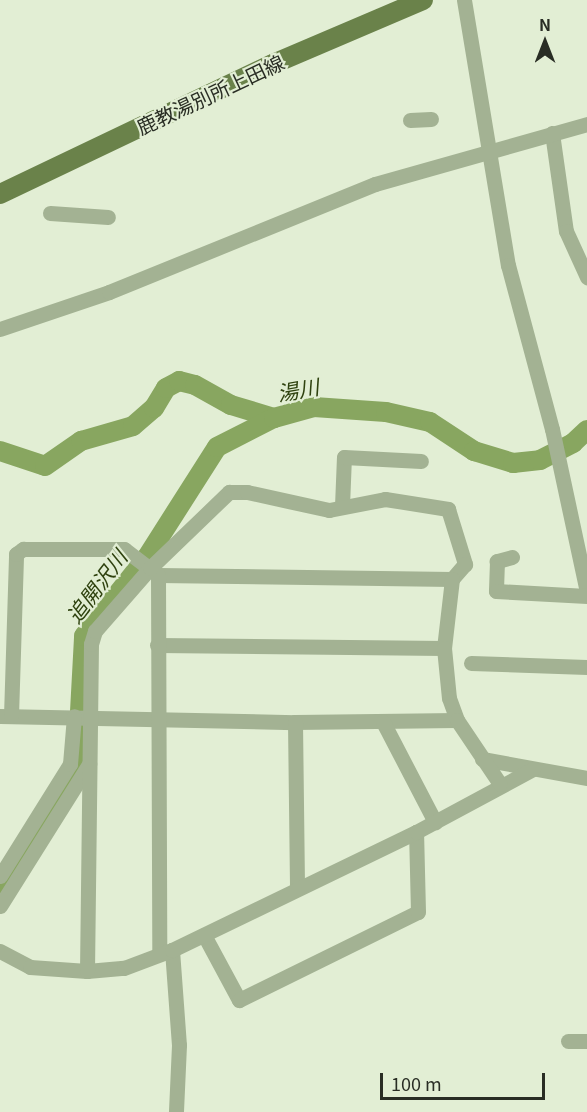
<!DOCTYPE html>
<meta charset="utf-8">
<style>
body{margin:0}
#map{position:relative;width:587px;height:1112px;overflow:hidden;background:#e2eed4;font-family:Georgia,"Noto Sans JP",serif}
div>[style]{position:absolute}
.river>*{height:20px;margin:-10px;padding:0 10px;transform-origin:10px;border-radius:10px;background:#88a660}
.minor>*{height:15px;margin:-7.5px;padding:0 7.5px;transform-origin:7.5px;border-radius:7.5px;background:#a3b293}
.major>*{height:20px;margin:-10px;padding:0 10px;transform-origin:10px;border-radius:10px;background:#6a824a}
span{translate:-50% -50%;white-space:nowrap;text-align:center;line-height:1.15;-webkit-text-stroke:4.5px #e2eed4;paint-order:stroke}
.street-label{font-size:20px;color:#292d24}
.water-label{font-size:21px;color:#2f420f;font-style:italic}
.north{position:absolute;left:515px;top:12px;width:60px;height:60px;-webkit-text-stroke:4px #e2eed4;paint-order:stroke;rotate:0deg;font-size:16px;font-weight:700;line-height:24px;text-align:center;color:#292d24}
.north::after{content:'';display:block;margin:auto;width:21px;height:27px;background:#292d24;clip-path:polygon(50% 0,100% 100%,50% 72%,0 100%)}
.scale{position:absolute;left:380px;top:1073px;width:165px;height:27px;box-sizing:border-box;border:3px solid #292d24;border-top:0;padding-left:8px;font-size:18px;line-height:21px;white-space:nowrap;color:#292d24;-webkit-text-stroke:4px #e2eed4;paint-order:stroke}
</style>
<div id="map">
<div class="river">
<div style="left:0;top:451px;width:47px;rotate:18.4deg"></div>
<div style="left:45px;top:466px;width:44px;rotate:-34.8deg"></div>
<div style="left:81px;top:441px;width:54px;rotate:-16.1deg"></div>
<div style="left:133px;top:426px;width:28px;rotate:-41deg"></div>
<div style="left:154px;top:408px;width:23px;rotate:-59deg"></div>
<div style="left:166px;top:388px;width:15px;rotate:-28deg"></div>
<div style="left:179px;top:381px;width:16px;rotate:14deg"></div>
<div style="left:195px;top:385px;width:41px;rotate:29.1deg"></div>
<div style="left:231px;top:405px;width:45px;rotate:16.8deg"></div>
<div style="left:0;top:887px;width:143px;rotate:-57.3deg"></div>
<div style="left:77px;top:767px;width:131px;rotate:-86.9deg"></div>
<div style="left:84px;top:636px;width:101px;rotate:-51.4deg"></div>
<div style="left:147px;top:557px;width:130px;rotate:-57.5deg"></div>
<div style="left:217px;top:447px;width:64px;rotate:-27deg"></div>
<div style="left:274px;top:418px;width:41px;rotate:-15.4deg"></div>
<div style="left:314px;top:407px;width:72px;rotate:4deg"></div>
<div style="left:386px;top:412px;width:45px;rotate:12.8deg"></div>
<div style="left:430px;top:422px;width:53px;rotate:33.4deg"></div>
<div style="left:474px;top:451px;width:41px;rotate:17.1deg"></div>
<div style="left:513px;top:463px;width:27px;rotate:-6deg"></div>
<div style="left:540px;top:460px;width:37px;rotate:-27deg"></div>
<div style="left:573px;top:443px;width:19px;rotate:-43deg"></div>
</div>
<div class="minor">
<div style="left:464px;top:0;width:269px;rotate:80.6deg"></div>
<div style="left:508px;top:265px;width:170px;rotate:75deg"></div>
<div style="left:552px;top:429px;width:167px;rotate:77.9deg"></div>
<div style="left:410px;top:120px;width:21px;rotate:-3deg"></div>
<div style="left:552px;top:133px;width:99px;rotate:81.9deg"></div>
<div style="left:566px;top:231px;width:51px;rotate:65.5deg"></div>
<div style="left:50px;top:213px;width:58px;rotate:3.9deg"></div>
<div style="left:0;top:329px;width:115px;rotate:-18.7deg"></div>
<div style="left:109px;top:292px;width:287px;rotate:-22.1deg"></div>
<div style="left:375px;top:184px;width:220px;rotate:-15.8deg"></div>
<div style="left:342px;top:506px;width:49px;rotate:-87.7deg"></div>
<div style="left:344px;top:457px;width:77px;rotate:3deg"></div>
<div style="left:512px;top:557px;width:16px;rotate:165deg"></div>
<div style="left:497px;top:561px;width:30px;rotate:92deg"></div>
<div style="left:496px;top:591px;width:91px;rotate:3.1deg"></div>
<div style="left:158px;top:575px;width:294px;rotate:0.8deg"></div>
<div style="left:157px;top:645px;width:287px;rotate:0.6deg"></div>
<div style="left:471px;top:663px;width:116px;rotate:2deg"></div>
<div style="left:0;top:716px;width:295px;rotate:1.2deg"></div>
<div style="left:295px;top:722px;width:162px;rotate:-0.7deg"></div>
<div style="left:11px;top:716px;width:162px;rotate:-88.2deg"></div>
<div style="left:16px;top:554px;width:9px;rotate:-36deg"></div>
<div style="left:23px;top:549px;width:101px"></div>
<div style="left:124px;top:549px;width:43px;rotate:37.4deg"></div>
<div style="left:158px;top:575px;width:379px;rotate:89.8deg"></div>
<div style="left:295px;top:722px;width:166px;rotate:89.3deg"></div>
<div style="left:383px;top:722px;width:113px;rotate:62.5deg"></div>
<div style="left:482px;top:759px;width:107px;rotate:10.3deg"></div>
<div style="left:0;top:876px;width:132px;rotate:-58deg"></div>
<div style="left:70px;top:764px;width:48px;rotate:-85.2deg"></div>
<div style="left:0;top:906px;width:168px;rotate:-57.9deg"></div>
<div style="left:204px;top:935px;width:74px;rotate:61.7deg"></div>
<div style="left:239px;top:1000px;width:199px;rotate:-26.2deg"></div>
<div style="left:418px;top:912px;width:80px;rotate:-91.4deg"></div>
<div style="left:172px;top:950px;width:95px;rotate:85.8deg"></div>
<div style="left:179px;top:1045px;width:67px;rotate:92.6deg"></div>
<div style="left:0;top:951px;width:34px;rotate:28deg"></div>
<div style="left:30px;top:967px;width:57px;rotate:4deg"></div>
<div style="left:87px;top:971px;width:37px;rotate:-5deg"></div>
<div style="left:124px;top:968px;width:51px;rotate:-20.6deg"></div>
<div style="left:172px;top:950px;width:271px;rotate:-25.8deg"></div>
<div style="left:416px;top:832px;width:133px;rotate:-28.3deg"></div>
<div style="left:87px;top:971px;width:327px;rotate:-89.3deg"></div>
<div style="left:91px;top:644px;width:14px;rotate:-73deg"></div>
<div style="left:95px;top:631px;width:84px;rotate:-48.9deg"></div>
<div style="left:150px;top:568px;width:110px;rotate:-43.9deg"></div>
<div style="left:229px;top:492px;width:18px"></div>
<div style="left:247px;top:492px;width:84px;rotate:12.4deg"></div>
<div style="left:329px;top:510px;width:57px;rotate:-11.1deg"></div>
<div style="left:385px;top:499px;width:64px;rotate:9deg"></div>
<div style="left:448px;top:509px;width:58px;rotate:72.8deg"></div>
<div style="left:465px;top:564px;width:20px;rotate:131deg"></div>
<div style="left:452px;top:579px;width:69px;rotate:96.6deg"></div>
<div style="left:444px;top:648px;width:50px;rotate:84.3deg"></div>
<div style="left:449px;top:698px;width:23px;rotate:70deg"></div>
<div style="left:457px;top:720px;width:77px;rotate:56.1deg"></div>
<div style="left:568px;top:1041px;width:19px"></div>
</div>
<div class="major">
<div style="left:0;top:194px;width:302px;rotate:-25.5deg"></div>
<div style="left:273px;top:64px;width:163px;rotate:-23.1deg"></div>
</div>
<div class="street-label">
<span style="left:210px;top:94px;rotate:-25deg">鹿教湯別所上田線</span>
</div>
<div class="water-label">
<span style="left:298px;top:389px;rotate:-10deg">湯川</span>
<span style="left:96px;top:586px;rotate:-53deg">追開沢川</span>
</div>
<div class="north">N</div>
<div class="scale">100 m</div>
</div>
